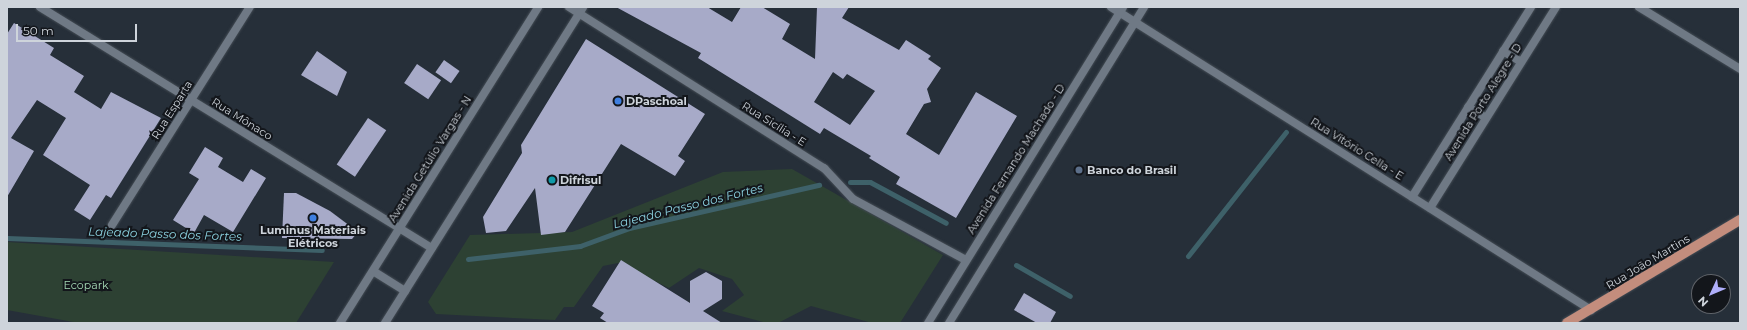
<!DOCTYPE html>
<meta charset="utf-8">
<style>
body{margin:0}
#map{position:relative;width:1747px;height:330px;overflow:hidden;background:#262f39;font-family:Montserrat,sans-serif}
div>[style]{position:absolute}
.green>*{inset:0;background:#2d4133}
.stream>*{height:5px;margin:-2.5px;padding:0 2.5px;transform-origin:2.5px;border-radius:2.5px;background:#3e6169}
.building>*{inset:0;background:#a7aac8;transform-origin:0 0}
.roads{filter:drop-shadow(0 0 1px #444c54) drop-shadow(0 0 1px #444c54)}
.minor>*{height:8px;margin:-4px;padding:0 4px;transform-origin:4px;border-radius:4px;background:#6f7985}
.tertiary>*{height:8px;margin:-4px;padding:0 4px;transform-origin:4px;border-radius:4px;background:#6f7985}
.primary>*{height:10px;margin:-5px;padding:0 5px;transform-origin:5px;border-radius:5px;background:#c38d7d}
.dots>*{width:11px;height:11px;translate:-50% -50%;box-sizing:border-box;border:2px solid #13161b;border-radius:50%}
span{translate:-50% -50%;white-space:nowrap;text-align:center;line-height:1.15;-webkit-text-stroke:4px #13161b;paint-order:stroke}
.poi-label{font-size:11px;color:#ced4db;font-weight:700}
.left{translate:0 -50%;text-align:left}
.street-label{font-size:11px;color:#ced4db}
.park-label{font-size:11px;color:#a6dab6}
.water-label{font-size:12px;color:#8bd1df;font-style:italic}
.frame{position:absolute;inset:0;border:8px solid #ced4db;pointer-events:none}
.north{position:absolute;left:1691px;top:274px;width:40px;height:40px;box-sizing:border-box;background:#13161b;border:1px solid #5e6268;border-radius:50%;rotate:226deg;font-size:11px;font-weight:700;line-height:16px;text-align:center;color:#ced4db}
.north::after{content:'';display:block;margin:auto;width:14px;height:18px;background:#afaefa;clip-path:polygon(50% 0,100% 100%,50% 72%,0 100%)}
.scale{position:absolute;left:16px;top:24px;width:121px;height:18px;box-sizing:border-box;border:2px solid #ced4db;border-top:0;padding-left:5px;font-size:12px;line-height:14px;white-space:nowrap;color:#ced4db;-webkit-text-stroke:3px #13161b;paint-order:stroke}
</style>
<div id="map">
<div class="green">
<div style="clip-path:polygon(792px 169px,943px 255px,900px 323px,872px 323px,811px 306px,778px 323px,767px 323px,722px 311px,744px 295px,732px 279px,699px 268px,669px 288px,618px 263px,603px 266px,574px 307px,564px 307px,555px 320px,436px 314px,428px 302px,470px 235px,572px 232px,723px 172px)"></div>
<div style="clip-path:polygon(7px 242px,334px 262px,296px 323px,79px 323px,7px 310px)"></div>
</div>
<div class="stream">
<div style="left:850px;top:182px;width:20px"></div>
<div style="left:870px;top:182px;width:86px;rotate:28.3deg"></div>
<div style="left:7px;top:238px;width:315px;rotate:2.2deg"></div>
<div style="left:1188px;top:256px;width:158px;rotate:-51.7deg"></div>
<div style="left:468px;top:259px;width:113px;rotate:-6.6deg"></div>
<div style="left:580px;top:246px;width:52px;rotate:-20.2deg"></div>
<div style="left:629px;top:228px;width:195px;rotate:-12.8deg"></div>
<div style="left:1016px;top:265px;width:62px;rotate:29.9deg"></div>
</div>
<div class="building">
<div style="clip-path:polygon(evenodd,616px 7px,707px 7px,732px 22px,741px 7px,762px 7px,790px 24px,782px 39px,815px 59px,817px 7px,849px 7px,842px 18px,899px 50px,906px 40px,931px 56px,928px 59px,941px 68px,927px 89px,931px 102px,924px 104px,906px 134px,939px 155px,976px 92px,1017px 116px,956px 218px,896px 184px,900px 177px,869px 158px,871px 156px,824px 128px,820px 134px,698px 58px,701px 53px,616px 7px,833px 72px,843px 79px,847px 74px,875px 91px,850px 125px,814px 102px,833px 72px)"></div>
<div style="clip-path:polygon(14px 23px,54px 48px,50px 55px,84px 76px,74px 92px,101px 109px,111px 92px,161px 118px,111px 198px,106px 195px,90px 220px,74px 210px,90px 185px,43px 155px,66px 118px,37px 100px,11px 138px,34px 151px,7px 197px,7px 34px)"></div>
<div style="clip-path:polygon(586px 39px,705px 114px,678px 156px,685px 161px,675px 176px,621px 144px,565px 232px,541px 235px,535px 188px,506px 231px,486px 233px,483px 217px,522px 153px,521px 145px)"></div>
<div style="clip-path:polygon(317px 51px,347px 72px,337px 96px,301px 75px)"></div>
<div style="left:444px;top:60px;width:19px;height:15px;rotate:35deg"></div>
<div style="left:417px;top:64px;width:29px;height:23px;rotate:34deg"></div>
<div style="left:368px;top:118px;width:22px;height:56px;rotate:34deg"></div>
<div style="clip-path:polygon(205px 147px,223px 158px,218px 167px,243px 182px,251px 169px,266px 178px,233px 232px,204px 215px,194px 233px,173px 220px,199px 179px,189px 173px)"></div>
<div style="clip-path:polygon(284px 193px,296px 193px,330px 211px,358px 232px,352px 239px,282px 238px)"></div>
<div style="clip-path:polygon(621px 260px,690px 303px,690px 281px,706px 272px,722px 281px,722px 299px,703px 311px,722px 323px,608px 323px,600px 318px,604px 313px,592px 306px)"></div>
<div style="clip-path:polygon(1024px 293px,1056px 312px,1050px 323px,1037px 323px,1014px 310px)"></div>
</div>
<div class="roads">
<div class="minor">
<div style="left:40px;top:7px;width:460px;rotate:31.6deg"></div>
<div style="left:569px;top:7px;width:302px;rotate:32.3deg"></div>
<div style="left:824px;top:168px;width:42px;rotate:46.9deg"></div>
<div style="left:853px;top:199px;width:128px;rotate:28.4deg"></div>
<div style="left:1111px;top:7px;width:568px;rotate:32.26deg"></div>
<div style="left:1639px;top:7px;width:119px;rotate:31.5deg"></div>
<div style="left:1503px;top:51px;width:21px;rotate:31deg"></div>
<div style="left:1468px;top:107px;width:21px;rotate:31deg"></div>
<div style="left:1412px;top:197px;width:224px;rotate:-57.9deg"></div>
<div style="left:1430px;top:208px;width:237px;rotate:-57.9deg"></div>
<div style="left:112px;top:225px;width:258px;rotate:-57.7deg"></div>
</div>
<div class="tertiary">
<div style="left:373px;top:271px;width:38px;rotate:32deg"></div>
<div style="left:340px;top:323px;width:373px;rotate:-57.9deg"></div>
<div style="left:385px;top:323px;width:373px;rotate:-57.9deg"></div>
<div style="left:928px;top:323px;width:371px;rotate:-58.3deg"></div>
<div style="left:949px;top:323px;width:371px;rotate:-58.3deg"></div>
</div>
<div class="primary">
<div style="left:1567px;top:323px;width:201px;rotate:-30.8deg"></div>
</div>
</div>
<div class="dots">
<div style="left:618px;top:101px;background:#3f7fe0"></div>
<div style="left:1079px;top:170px;background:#5c6f8a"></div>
<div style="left:552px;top:180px;background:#0f9aa8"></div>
<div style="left:313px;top:218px;background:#3f7fe0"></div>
</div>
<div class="poi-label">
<span class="left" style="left:626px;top:101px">DPaschoal</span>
<span class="left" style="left:1087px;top:170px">Banco do Brasil</span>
<span class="left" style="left:560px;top:180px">Difrisul</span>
<span style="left:313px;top:237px">Luminus Materiais<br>Elétricos</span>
</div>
<div class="street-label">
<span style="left:1483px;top:102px;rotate:-58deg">Avenida Porto Alegre - D</span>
<span style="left:172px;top:110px;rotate:-58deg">Rua Esparta</span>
<span style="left:242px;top:119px;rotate:32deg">Rua Mônaco</span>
<span style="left:774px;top:124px;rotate:32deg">Rua Sicília - E</span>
<span style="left:1357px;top:149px;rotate:32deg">Rua Vitório Cella - E</span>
<span style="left:430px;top:159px;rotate:-58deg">Avenida Getúlio Vargas - N</span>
<span style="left:1016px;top:159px;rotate:-58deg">Avenida Fernando Machado - D</span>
<span style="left:1648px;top:262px;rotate:-31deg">Rua João Martins</span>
</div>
<div class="park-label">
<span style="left:86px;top:285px">Ecopark</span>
</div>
<div class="water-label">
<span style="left:688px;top:206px;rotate:-14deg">Lajeado Passo dos Fortes</span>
<span style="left:165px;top:234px;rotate:2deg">Lajeado Passo dos Fortes</span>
</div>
<div class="frame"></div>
<div class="north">N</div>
<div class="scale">50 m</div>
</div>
